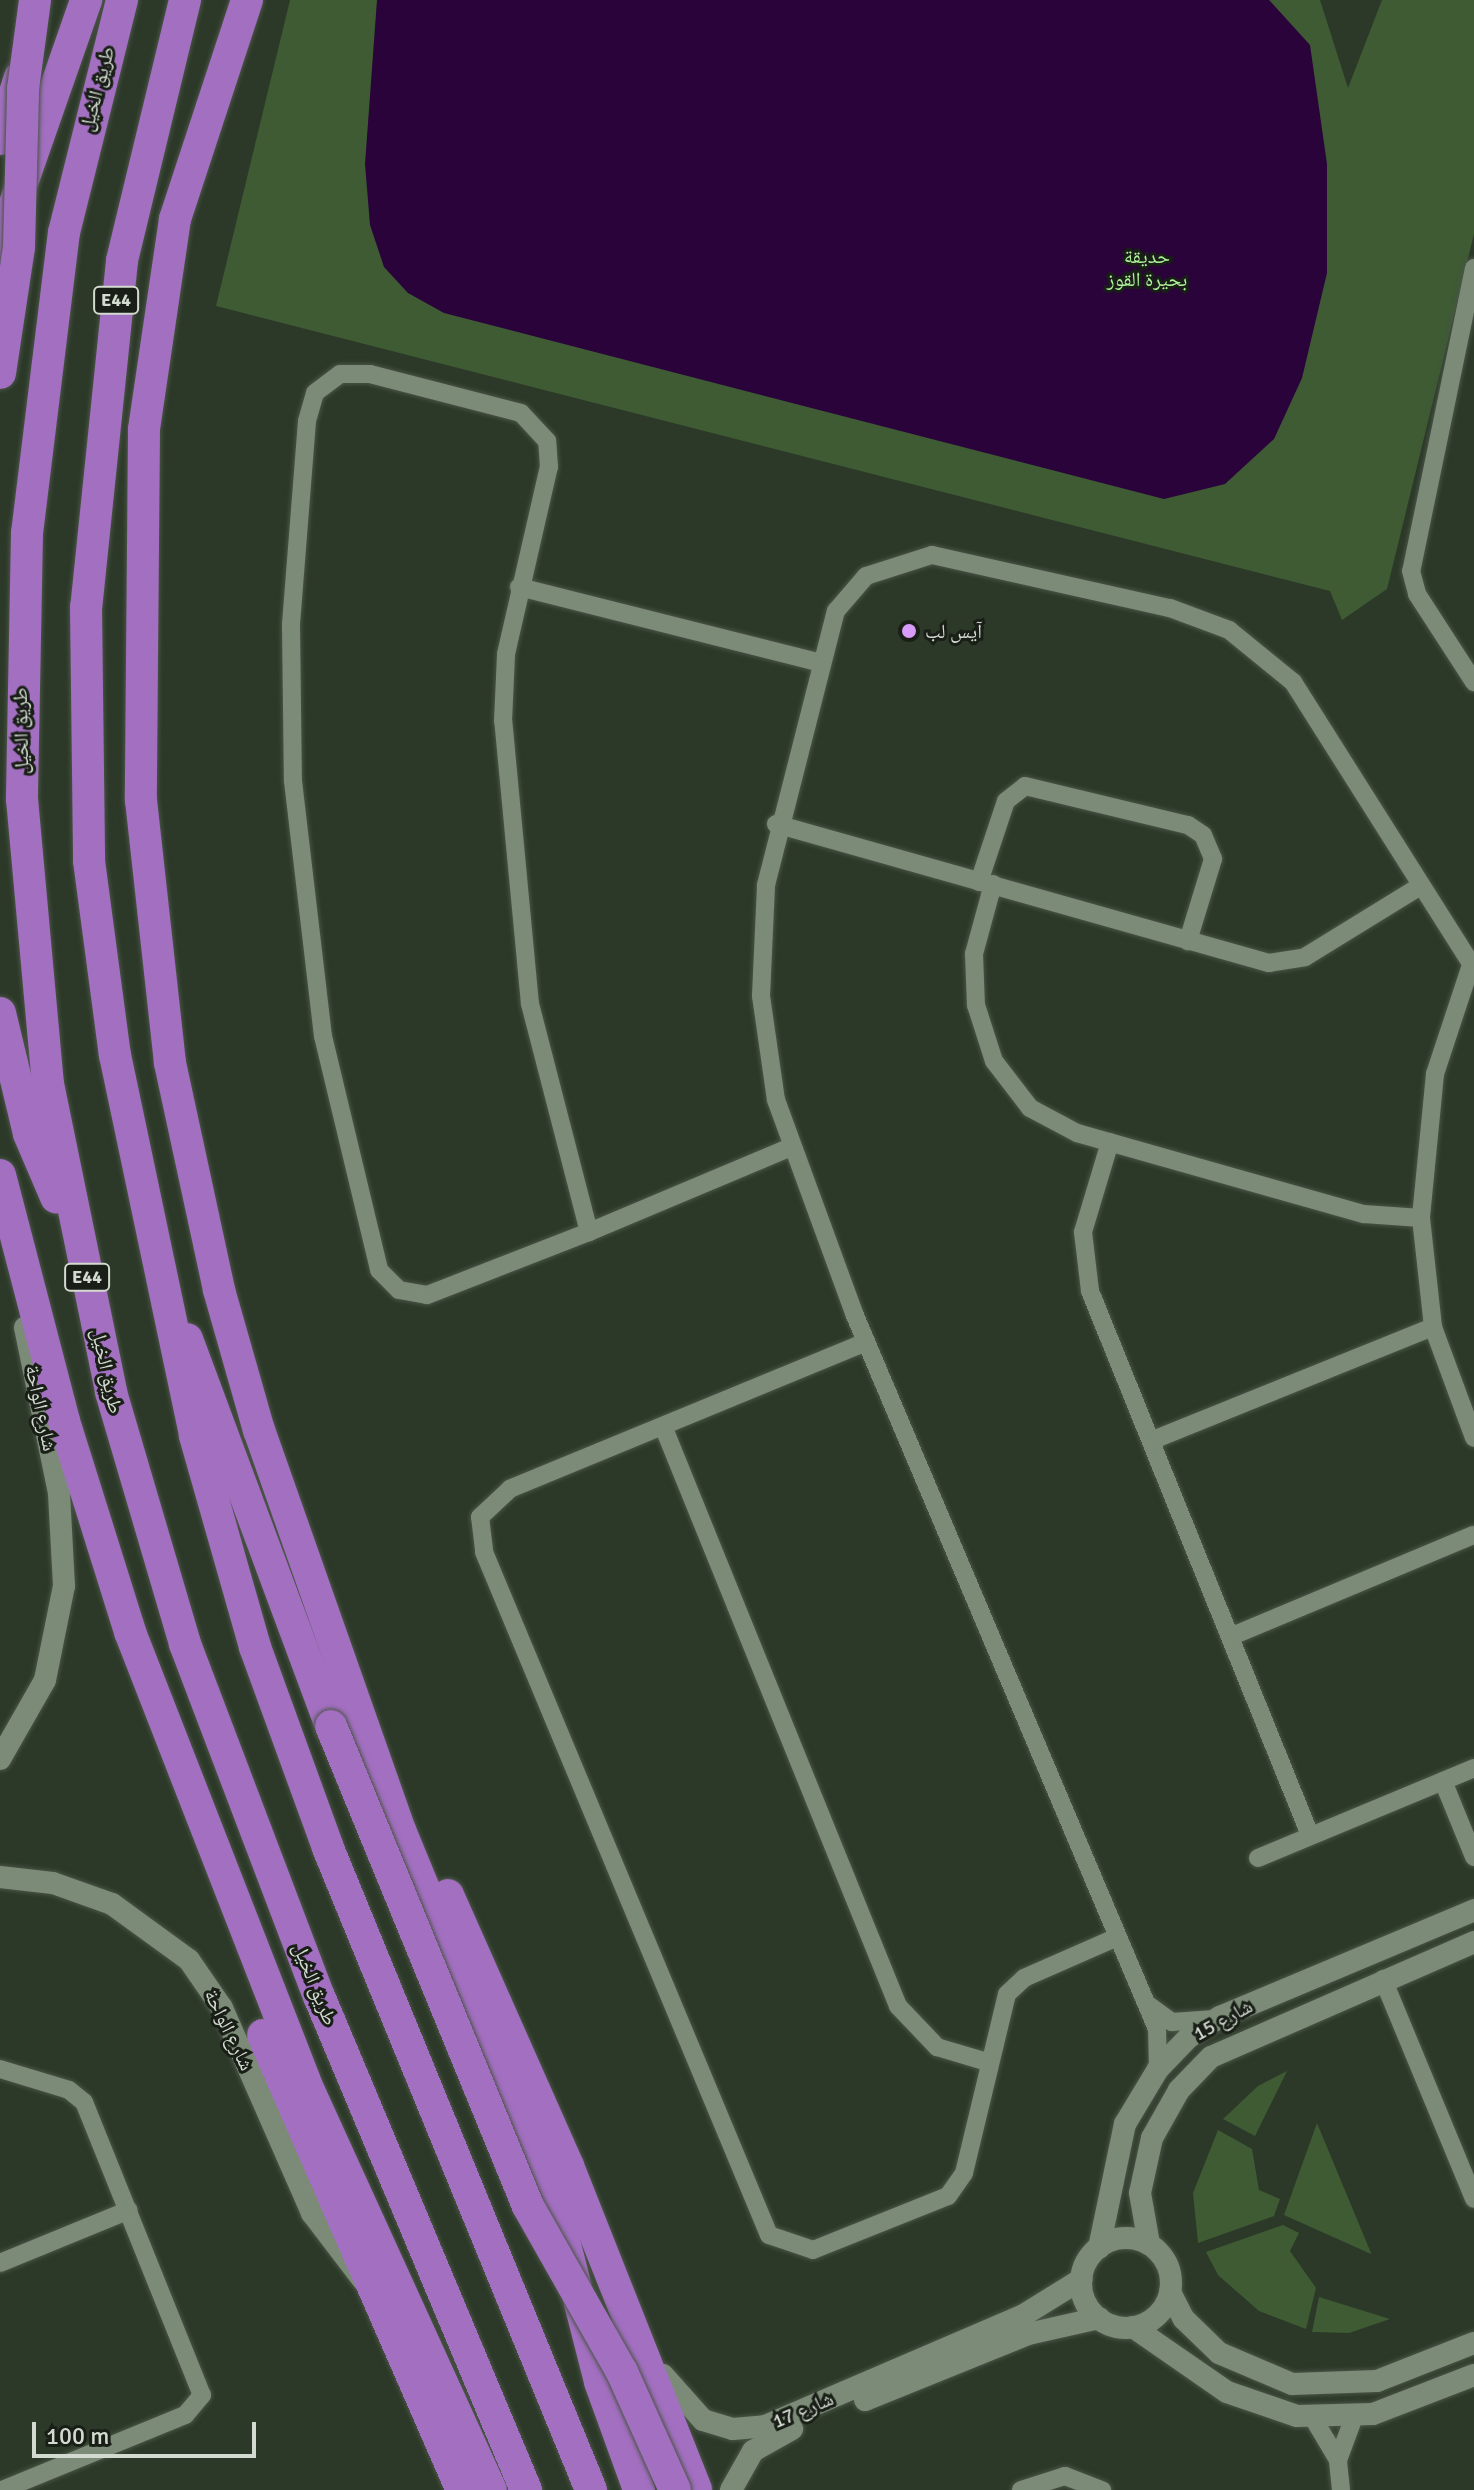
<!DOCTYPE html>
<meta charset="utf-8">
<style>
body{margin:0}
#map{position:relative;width:1474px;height:2490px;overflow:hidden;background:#2c3928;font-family:Signika,"Noto Naskh Arabic",sans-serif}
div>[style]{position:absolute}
.green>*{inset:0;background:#3e5b34}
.water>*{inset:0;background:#29033a}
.roads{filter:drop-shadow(0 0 2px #4a5447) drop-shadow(0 0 2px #4a5447)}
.minor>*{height:18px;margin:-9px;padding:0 9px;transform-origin:9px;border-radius:9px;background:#7c8b78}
.tertiary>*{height:22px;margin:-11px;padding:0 11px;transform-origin:11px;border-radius:11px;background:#7c8b78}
.tertiary>.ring{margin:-11px;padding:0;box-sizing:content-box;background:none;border:22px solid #7c8b78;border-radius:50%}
.motorway>*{height:32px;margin:-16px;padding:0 16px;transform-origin:16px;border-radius:16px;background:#a36fc1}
.bridges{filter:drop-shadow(0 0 2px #4a5447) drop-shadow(0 0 2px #4a5447)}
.motorway-bridge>*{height:32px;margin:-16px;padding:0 16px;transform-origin:16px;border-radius:16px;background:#a36fc1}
.dots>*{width:22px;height:22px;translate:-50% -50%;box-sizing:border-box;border:4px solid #191e17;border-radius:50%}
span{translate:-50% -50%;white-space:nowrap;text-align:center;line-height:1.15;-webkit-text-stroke:6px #191e17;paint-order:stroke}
.shield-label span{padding:2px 6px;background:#191e17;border:2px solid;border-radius:6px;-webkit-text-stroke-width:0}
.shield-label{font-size:18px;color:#d3dbd1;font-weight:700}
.street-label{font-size:20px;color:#d3dbd1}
.park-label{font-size:20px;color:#b0f19b}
.poi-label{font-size:20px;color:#d3dbd1}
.left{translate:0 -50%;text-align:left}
.scale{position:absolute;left:32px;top:2422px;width:224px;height:36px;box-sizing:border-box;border:4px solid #d3dbd1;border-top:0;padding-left:10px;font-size:24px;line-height:28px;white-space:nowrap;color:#d3dbd1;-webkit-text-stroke:6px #191e17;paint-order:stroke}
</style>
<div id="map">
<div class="green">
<div style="clip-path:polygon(290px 0,1320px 0,1348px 88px,1382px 0,1474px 0,1474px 234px,1387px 589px,1342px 620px,1330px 591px,216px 306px)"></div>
<div style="clip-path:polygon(1287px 2071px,1255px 2136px,1223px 2119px,1258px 2086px)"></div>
<div style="clip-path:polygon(1317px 2123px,1371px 2253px,1371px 2254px,1284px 2215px)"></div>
<div style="clip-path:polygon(1218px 2130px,1252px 2149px,1259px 2190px,1280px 2199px,1274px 2216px,1198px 2243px,1193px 2193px)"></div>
<div style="clip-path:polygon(1283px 2225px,1299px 2233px,1290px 2251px,1316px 2288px,1306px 2329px,1259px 2311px,1218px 2275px,1206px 2252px)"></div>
<div style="clip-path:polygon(1319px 2297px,1390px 2319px,1349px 2333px,1312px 2332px)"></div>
</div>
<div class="water">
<div style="clip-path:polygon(377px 0,1269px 0,1310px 45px,1327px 164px,1327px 273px,1302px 378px,1274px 439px,1225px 484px,1164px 499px,444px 313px,408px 293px,384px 267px,370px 225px,365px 164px)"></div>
</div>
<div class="roads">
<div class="minor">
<div style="left:1474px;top:268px;width:309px;rotate:101.7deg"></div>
<div style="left:1411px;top:571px;width:24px;rotate:75deg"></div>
<div style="left:1417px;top:594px;width:105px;rotate:57.1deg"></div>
<div style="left:519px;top:587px;width:308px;rotate:14.1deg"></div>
<div style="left:776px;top:824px;width:512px;rotate:15.75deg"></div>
<div style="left:1269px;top:963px;width:36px;rotate:-9deg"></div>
<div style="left:1305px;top:957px;width:134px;rotate:-31.6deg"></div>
<div style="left:979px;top:882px;width:85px;rotate:-71.6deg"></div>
<div style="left:1006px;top:801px;width:24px;rotate:-38deg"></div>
<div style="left:1025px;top:786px;width:168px;rotate:13.5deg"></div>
<div style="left:1188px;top:825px;width:18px;rotate:34deg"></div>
<div style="left:1203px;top:835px;width:26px;rotate:67deg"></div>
<div style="left:1213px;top:859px;width:86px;rotate:107deg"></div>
<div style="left:993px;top:884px;width:73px;rotate:105.2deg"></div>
<div style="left:974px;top:954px;width:51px;rotate:87.8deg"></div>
<div style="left:976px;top:1005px;width:59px;rotate:72.2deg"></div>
<div style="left:994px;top:1061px;width:59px;rotate:52.5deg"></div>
<div style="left:1030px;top:1108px;width:53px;rotate:28deg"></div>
<div style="left:1077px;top:1133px;width:298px;rotate:15.8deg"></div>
<div style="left:1364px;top:1214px;width:57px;rotate:4deg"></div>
<div style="left:1471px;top:965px;width:115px;rotate:108.3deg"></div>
<div style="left:1435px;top:1074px;width:145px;rotate:95.6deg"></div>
<div style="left:1421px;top:1218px;width:110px;rotate:83.7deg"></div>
<div style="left:1433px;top:1327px;width:118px;rotate:69.7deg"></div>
<div style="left:1110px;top:1142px;width:94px;rotate:106.7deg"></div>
<div style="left:1083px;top:1232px;width:59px;rotate:83.2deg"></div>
<div style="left:1090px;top:1291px;width:587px;rotate:67.98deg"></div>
<div style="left:589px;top:1232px;width:236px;rotate:-104.5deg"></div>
<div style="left:530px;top:1004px;width:284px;rotate:-95.4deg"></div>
<div style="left:503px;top:721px;width:67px;rotate:-87.4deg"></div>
<div style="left:506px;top:654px;width:192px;rotate:-77.1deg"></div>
<div style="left:549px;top:467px;width:26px;rotate:-94deg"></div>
<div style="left:547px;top:441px;width:38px;rotate:-133deg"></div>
<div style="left:521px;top:413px;width:156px;rotate:-165.5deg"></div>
<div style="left:370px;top:374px;width:30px;rotate:180deg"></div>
<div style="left:340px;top:374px;width:31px;rotate:143deg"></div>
<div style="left:315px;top:393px;width:29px;rotate:106deg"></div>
<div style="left:307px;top:421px;width:205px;rotate:94.5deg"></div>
<div style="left:291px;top:625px;width:156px;rotate:89.3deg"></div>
<div style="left:293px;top:781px;width:257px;rotate:83.3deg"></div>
<div style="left:323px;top:1036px;width:241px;rotate:76.5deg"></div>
<div style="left:379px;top:1270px;width:28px;rotate:45deg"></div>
<div style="left:399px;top:1290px;width:28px;rotate:10deg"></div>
<div style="left:427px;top:1295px;width:174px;rotate:-21.3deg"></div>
<div style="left:589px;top:1232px;width:217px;rotate:-22.8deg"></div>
<div style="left:866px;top:1342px;width:385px;rotate:157.6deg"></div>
<div style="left:510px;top:1489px;width:41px;rotate:137deg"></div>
<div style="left:480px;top:1517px;width:35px;rotate:83deg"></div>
<div style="left:484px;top:1552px;width:740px;rotate:67.35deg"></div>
<div style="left:769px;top:2235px;width:46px;rotate:18.8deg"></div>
<div style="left:813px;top:2250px;width:145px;rotate:-21.8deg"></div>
<div style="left:948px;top:2196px;width:28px;rotate:-55deg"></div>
<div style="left:964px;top:2173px;width:184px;rotate:-76.5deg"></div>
<div style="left:1007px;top:1994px;width:23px;rotate:-43deg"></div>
<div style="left:1024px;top:1978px;width:97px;rotate:-23.7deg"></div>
<div style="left:663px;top:1426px;width:626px;rotate:67.94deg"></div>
<div style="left:898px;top:2006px;width:57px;rotate:46.4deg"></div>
<div style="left:937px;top:2047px;width:52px;rotate:16.7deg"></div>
<div style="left:1153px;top:1440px;width:302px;rotate:-22deg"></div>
<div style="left:1232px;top:1636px;width:262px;rotate:-22.7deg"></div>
<div style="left:1443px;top:1781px;width:82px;rotate:67.8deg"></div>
<div style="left:1258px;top:1858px;width:234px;rotate:-22.6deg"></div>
<div style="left:1383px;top:1979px;width:238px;rotate:67.5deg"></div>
<div style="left:1147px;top:2004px;width:31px;rotate:36deg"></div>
<div style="left:1172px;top:2022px;width:39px;rotate:-4deg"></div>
<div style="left:0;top:2069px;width:72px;rotate:16.9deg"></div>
<div style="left:69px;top:2090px;width:19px;rotate:39deg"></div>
<div style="left:84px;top:2102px;width:316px;rotate:68.1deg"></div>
<div style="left:202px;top:2395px;width:26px;rotate:130deg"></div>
<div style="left:185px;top:2415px;width:198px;rotate:157.7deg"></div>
<div style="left:1158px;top:2069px;width:40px;rotate:-91.4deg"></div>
<div style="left:1157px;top:2029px;width:777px;rotate:-112.94deg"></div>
<div style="left:854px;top:1313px;width:227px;rotate:-110.1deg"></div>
<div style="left:776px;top:1100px;width:105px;rotate:-98.2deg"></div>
<div style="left:761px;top:996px;width:111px;rotate:-87.4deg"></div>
<div style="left:766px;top:885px;width:283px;rotate:-75.7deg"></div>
<div style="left:836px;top:611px;width:46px;rotate:-49.4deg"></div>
<div style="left:866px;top:576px;width:69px;rotate:-17.7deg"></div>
<div style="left:932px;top:555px;width:244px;rotate:12.6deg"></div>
<div style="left:1170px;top:608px;width:63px;rotate:20.4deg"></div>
<div style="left:1229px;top:630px;width:82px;rotate:39.1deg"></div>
<div style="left:1293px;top:682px;width:338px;rotate:57.7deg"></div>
<div style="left:0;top:2263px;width:139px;rotate:-22.3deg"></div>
<div style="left:1313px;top:2418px;width:49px;rotate:59.2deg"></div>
<div style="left:1021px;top:2490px;width:46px;rotate:-17.7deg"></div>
<div style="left:1065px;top:2476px;width:40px;rotate:21deg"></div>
<div style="left:1341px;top:2490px;width:30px;rotate:-96deg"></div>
<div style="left:1338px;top:2460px;width:46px;rotate:-69.6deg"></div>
</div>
<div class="tertiary">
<div style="left:0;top:1759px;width:91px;rotate:-60.3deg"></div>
<div style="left:45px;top:1680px;width:96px;rotate:-78.6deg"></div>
<div style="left:64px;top:1586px;width:93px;rotate:-93.1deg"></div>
<div style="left:59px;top:1493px;width:169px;rotate:-101.6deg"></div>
<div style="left:0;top:1877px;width:53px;rotate:6.5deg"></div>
<div style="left:53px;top:1883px;width:63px;rotate:19.6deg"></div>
<div style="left:112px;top:1904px;width:95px;rotate:36deg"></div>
<div style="left:189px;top:1960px;width:58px;rotate:55.5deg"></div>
<div style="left:222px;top:2008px;width:224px;rotate:66.3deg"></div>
<div style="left:312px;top:2213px;width:84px;rotate:52.7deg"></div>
<div class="ring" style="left:1081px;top:2238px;width:68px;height:68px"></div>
<div style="left:1149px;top:2244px;width:52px;rotate:-100deg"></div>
<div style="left:1140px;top:2193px;width:56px;rotate:-77.7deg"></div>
<div style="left:1152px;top:2138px;width:55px;rotate:-60.6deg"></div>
<div style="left:1179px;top:2090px;width:46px;rotate:-45.9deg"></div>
<div style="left:1211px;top:2057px;width:287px;rotate:-23.6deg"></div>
<div style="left:1099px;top:2248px;width:127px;rotate:-78.2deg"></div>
<div style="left:1125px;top:2124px;width:64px;rotate:-59deg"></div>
<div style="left:1158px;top:2069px;width:45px;rotate:-45.9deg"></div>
<div style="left:1189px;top:2037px;width:37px;rotate:-33deg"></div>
<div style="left:1220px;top:2017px;width:276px;rotate:-22.8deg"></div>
<div style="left:1170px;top:2292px;width:30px;rotate:63deg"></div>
<div style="left:1184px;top:2319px;width:49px;rotate:44.2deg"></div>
<div style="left:1219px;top:2353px;width:79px;rotate:23deg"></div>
<div style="left:1292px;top:2384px;width:85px;rotate:-2deg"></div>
<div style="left:1377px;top:2381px;width:104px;rotate:-21.4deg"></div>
<div style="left:1133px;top:2327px;width:114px;rotate:34.7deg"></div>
<div style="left:1227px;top:2392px;width:74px;rotate:18.9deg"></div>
<div style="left:1297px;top:2416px;width:76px;rotate:-1.5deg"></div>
<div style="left:1373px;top:2414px;width:108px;rotate:-21.1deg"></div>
<div style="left:663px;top:2375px;width:60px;rotate:48.4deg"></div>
<div style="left:703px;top:2420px;width:31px;rotate:17deg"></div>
<div style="left:733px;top:2429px;width:32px;rotate:-5deg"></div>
<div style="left:765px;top:2426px;width:280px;rotate:-23.2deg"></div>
<div style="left:1022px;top:2316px;width:70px;rotate:-31.7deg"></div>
<div style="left:865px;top:2400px;width:176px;rotate:-22deg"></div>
<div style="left:1028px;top:2334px;width:73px;rotate:-12.7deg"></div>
<div style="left:731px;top:2490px;width:45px;rotate:-60.6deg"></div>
<div style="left:753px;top:2451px;width:45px;rotate:-29.4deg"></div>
</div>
<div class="motorway">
<div style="left:122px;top:0;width:239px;rotate:104deg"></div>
<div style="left:64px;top:232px;width:303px;rotate:97deg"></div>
<div style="left:27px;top:533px;width:266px;rotate:91.1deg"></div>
<div style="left:22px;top:799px;width:286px;rotate:84.8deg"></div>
<div style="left:48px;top:1084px;width:314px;rotate:78.4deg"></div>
<div style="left:111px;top:1392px;width:263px;rotate:73.6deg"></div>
<div style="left:185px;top:1644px;width:377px;rotate:69.2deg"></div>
<div style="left:319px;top:1996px;width:536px;rotate:67.26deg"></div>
<div style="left:185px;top:0;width:268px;rotate:103.6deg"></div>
<div style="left:122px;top:261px;width:348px;rotate:95.9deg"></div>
<div style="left:86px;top:607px;width:254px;rotate:89.3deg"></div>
<div style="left:89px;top:861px;width:196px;rotate:82.4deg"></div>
<div style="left:115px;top:1055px;width:389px;rotate:78.1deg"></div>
<div style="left:195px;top:1436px;width:219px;rotate:74.1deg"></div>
<div style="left:255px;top:1647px;width:214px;rotate:70deg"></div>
<div style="left:328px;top:1848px;width:694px;rotate:67.72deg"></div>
<div style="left:247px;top:0;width:231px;rotate:108.2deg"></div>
<div style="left:175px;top:219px;width:213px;rotate:98.4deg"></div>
<div style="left:144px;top:430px;width:370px;rotate:90.5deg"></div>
<div style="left:141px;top:800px;width:265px;rotate:83.7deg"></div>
<div style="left:170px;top:1063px;width:232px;rotate:77.8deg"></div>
<div style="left:219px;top:1290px;width:146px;rotate:74.1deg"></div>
<div style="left:259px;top:1430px;width:424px;rotate:70.6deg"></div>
<div style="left:400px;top:1830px;width:414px;rotate:67.7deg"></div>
<div style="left:557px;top:2213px;width:174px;rotate:75.7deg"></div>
<div style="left:600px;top:2382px;width:115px;rotate:70.1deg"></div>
<div style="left:0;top:139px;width:65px;rotate:-72.1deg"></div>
<div style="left:0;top:246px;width:261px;rotate:-70.7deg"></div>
<div style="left:0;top:1013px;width:124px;rotate:76.5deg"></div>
<div style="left:29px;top:1134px;width:69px;rotate:66.8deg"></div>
<div style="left:0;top:1175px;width:254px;rotate:75.4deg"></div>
<div style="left:64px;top:1421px;width:221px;rotate:72.6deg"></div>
<div style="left:130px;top:1632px;width:495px;rotate:68.7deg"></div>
<div style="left:310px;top:2093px;width:436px;rotate:65.5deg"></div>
<div style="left:187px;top:1339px;width:413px;rotate:69.6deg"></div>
<div style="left:448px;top:1895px;width:296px;rotate:66.1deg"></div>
<div style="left:568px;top:2166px;width:348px;rotate:68.4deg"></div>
<div style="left:263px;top:2035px;width:497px;rotate:66.4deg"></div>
</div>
</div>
<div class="bridges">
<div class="motorway-bridge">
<div style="left:0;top:373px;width:127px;rotate:-81.4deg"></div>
<div style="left:19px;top:247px;width:158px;rotate:-88.5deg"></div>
<div style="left:23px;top:89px;width:90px;rotate:-82.3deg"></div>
<div style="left:331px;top:1726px;width:519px;rotate:67.69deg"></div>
<div style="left:528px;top:2206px;width:191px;rotate:60.5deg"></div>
<div style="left:622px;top:2372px;width:129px;rotate:65.8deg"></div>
</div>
</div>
<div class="dots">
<div style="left:909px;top:631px;background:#d79bf9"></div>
</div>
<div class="shield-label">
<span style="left:116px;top:300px">E44</span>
<span style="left:87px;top:1277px">E44</span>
</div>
<div class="street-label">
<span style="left:97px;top:89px;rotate:-75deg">طريق الخيل</span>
<span style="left:21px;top:731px;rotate:-91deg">طريق الخيل</span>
<span style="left:107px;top:1371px;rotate:78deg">طريق الخيل</span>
<span style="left:41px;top:1408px;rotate:78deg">شارع الواحة</span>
<span style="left:315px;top:1984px;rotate:68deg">طريق الخيل</span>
<span style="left:1223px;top:2020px;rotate:-29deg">شارع 15</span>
<span style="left:229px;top:2030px;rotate:64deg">شارع الواحة</span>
<span style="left:803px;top:2410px;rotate:-23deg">17 شارع</span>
</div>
<div class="park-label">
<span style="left:1147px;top:268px">حديقة<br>بحيرة القوز</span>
</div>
<div class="poi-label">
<span class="left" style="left:925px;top:631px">آيس لب</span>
</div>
<div class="scale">100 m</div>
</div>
